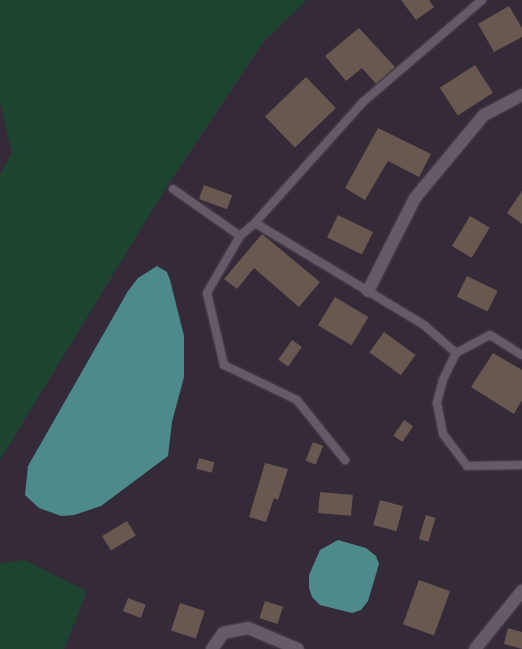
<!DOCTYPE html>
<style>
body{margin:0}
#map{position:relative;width:522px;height:649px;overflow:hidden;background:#352b38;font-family:"Work Sans",sans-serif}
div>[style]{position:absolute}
.green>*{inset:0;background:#1d442e}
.water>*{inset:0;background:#4c8a8b}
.building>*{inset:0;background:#68584f;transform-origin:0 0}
.roads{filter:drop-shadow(0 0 1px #4e4751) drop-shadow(0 0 1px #4e4751)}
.lane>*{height:8px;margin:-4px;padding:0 4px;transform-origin:4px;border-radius:4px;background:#645a68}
.street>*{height:12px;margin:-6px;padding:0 6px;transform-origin:6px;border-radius:6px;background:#645a68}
span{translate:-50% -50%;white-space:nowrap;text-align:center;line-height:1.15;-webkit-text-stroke:4px #1a161b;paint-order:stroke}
</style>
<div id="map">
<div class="green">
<div style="clip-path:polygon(0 0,307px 0,264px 41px,164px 191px,0 460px,0 174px,12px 153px,0 102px)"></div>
<div style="clip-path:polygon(24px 560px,87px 591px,64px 649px,0 649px,0 564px)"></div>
</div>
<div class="water">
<div style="clip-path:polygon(157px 266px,167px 272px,170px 280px,184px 336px,184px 377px,172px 422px,168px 456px,101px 506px,74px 515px,61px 516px,39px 508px,25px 495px,28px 466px,128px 291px,138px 278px)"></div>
<div style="clip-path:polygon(338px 540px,366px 548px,376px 556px,379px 564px,368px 601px,361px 610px,352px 613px,320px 605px,312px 597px,309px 588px,309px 575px,320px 550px)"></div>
</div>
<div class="building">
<div style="clip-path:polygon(401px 0,429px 0,434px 7px,416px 20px)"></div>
<div style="clip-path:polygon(509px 6px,522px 28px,522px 37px,494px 52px,478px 24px)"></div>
<div style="clip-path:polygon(359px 28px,395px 67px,376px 84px,362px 68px,346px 81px,325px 56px)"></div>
<div style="left:475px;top:65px;width:33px;height:42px;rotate:57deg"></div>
<div style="left:306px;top:77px;width:43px;height:57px;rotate:46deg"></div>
<div style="clip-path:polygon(378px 128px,431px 154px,419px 177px,388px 161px,365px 200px,345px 188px)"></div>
<div style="left:204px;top:185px;width:30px;height:15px;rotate:20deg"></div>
<div style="clip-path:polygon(522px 191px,522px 224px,507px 213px)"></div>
<div style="left:338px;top:215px;width:39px;height:25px;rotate:26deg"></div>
<div style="left:470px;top:216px;width:23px;height:35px;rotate:31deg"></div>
<div style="clip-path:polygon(262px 234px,320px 282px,299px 307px,254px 268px,237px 289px,224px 279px)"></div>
<div style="left:467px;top:276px;width:34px;height:23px;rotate:26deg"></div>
<div style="left:335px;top:297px;width:39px;height:33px;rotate:31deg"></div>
<div style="left:384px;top:332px;width:39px;height:25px;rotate:36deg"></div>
<div style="left:292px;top:340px;width:12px;height:24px;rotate:35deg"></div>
<div style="clip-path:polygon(493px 353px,522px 370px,522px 400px,514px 414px,471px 387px)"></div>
<div style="left:404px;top:420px;width:11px;height:19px;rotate:34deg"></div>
<div style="left:313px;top:442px;width:11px;height:20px;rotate:22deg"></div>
<div style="left:199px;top:458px;width:16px;height:11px;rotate:15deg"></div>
<div style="clip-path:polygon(265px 463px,288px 469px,278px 500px,274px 498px,266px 522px,249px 517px)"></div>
<div style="left:320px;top:492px;width:33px;height:21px;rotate:5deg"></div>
<div style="left:380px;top:500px;width:24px;height:26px;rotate:15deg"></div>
<div style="left:426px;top:515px;width:10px;height:25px;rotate:17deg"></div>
<div style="left:127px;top:521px;width:17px;height:29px;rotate:59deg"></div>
<div style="left:419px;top:580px;width:33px;height:47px;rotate:20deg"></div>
<div style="left:128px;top:598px;width:19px;height:14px;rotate:21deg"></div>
<div style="left:265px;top:601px;width:19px;height:18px;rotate:18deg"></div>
<div style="left:180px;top:603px;width:26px;height:29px;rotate:18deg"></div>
<div style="clip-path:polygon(508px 628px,522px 632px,522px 649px,504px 644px)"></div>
</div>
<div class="roads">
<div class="lane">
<div style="left:482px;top:0;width:157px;rotate:139.4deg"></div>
<div style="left:363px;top:102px;width:162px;rotate:131.8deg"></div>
<div style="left:255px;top:223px;width:197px;rotate:31.1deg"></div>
<div style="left:424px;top:325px;width:43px;rotate:41.2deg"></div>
<div style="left:456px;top:353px;width:30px;rotate:116deg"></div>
<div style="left:443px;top:380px;width:24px;rotate:105deg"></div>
<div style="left:437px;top:403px;width:32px;rotate:79deg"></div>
<div style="left:443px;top:434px;width:40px;rotate:53deg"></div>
<div style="left:467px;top:466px;width:55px;rotate:-1deg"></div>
<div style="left:173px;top:189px;width:82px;rotate:35deg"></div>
<div style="left:240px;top:236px;width:20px;rotate:-41deg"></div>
<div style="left:240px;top:236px;width:66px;rotate:120.1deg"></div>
<div style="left:207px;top:293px;width:74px;rotate:76.7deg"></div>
<div style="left:224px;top:365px;width:81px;rotate:25.6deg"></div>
<div style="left:297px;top:400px;width:77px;rotate:51.3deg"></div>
<div style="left:456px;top:353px;width:38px;rotate:-28deg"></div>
<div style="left:490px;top:335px;width:38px;rotate:32deg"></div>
</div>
<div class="street">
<div style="left:368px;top:291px;width:104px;rotate:-63.2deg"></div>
<div style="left:415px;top:198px;width:108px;rotate:-50.3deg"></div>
<div style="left:484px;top:115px;width:43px;rotate:-27.8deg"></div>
<div style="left:212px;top:649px;width:19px;rotate:-55deg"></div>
<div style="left:223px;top:633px;width:25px;rotate:-11deg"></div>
<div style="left:248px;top:628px;width:54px;rotate:22.8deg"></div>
<div style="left:475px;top:649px;width:75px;rotate:-51deg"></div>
</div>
</div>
</div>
